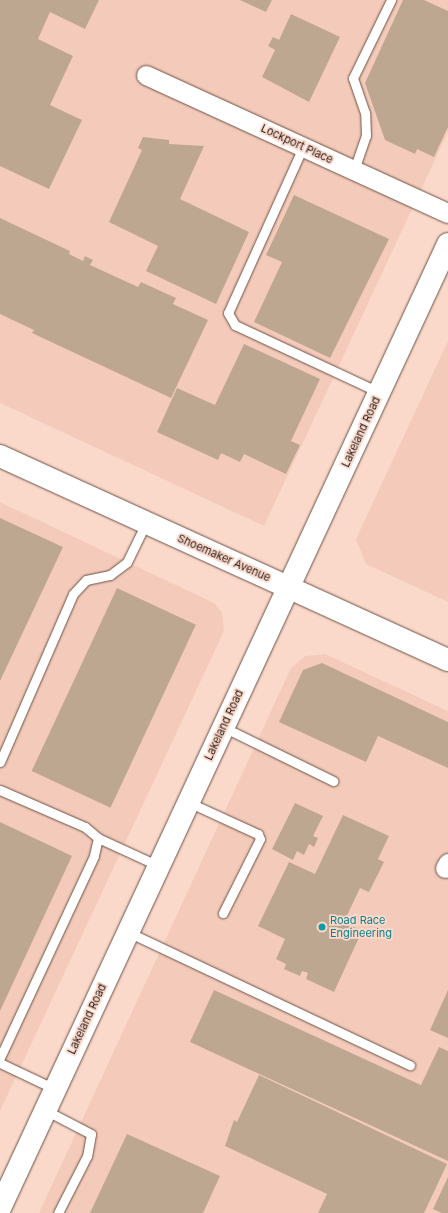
<!DOCTYPE html>
<style>
body{margin:0}
#map{position:relative;width:448px;height:1213px;overflow:hidden;background:#fad9cb;font-family:Inter,sans-serif}
div>[style]{position:absolute}
.built>*{inset:0;background:#f4cbba}
.building>*{inset:0;background:#bea790;transform-origin:0 0}
.roads{filter:drop-shadow(0 0 1px #6d5145) drop-shadow(0 0 1px #6d5145)}
.lane>*{height:9px;margin:-4.5px;padding:0 4.5px;transform-origin:4.5px;border-radius:4.5px;background:#fff}
.street>*{height:19px;margin:-9.5px;padding:0 9.5px;transform-origin:9.5px;border-radius:9.5px;background:#fff}
.secondary>*{height:22px;margin:-11px;padding:0 11px;transform-origin:11px;border-radius:11px;background:#fff}
.dots>*{width:11px;height:11px;translate:-50% -50%;box-sizing:border-box;border:2px solid #fad9cb;border-radius:50%}
span{translate:-50% -50%;white-space:nowrap;text-align:center;line-height:1.15;-webkit-text-stroke:3.5px #fad9cb;paint-order:stroke}
.street-label{font-size:11px;color:#241813}
.culture-label{font-size:11px;color:#0d838f}
.left{translate:0 -50%;text-align:left}
</style>
<div id="map">
<div class="built">
<div style="clip-path:polygon(0 0,448px 0,448px 132px,264px 526px,0 403px)"></div>
<div style="clip-path:polygon(448px 341px,448px 602px,366px 564px,356px 539px)"></div>
<div style="clip-path:polygon(0 502px,214px 603px,222px 613px,224px 631px,0 1111px)"></div>
<div style="clip-path:polygon(325px 654px,448px 711px,448px 1213px,39px 1213px,291px 668px,305px 656px)"></div>
</div>
<div class="building">
<div style="clip-path:polygon(0 0,99px 0,85px 29px,50px 12px,38px 39px,73px 56px,50px 105px,82px 120px,49px 189px,0 166px)"></div>
<div style="clip-path:polygon(240px 0,272px 0,266px 12px)"></div>
<div style="clip-path:polygon(403px 0,424px 0,448px 11px,448px 127px,434px 157px,417px 149px,415px 154px,385px 140px,365px 83px)"></div>
<div style="clip-path:polygon(291px 14px,340px 37px,309px 102px,262px 77px,275px 50px,268px 46px,273px 37px,279px 40px)"></div>
<div style="clip-path:polygon(143px 137px,169px 140px,169px 144px,204px 146px,180px 199px,249px 232px,216px 304px,146px 271px,158px 246px,109px 222px,142px 150px,138px 148px)"></div>
<div style="clip-path:polygon(294px 195px,389px 239px,330px 358px,254px 322px,282px 262px,266px 255px)"></div>
<div style="clip-path:polygon(0 218px,70px 251px,69px 254px,83px 261px,85px 256px,93px 260px,90px 265px,138px 287px,141px 282px,176px 298px,173px 304px,208px 320px,171px 398px,32px 333px,34px 330px,0 314px)"></div>
<div style="clip-path:polygon(244px 344px,320px 379px,291px 441px,300px 445px,286px 474px,244px 454px,240px 462px,221px 453px,218px 460px,157px 432px,177px 388px,215px 405px)"></div>
<div style="clip-path:polygon(0 518px,63px 547px,0 681px)"></div>
<div style="left:117px;top:588px;width:87px;height:202px;rotate:25deg"></div>
<div style="clip-path:polygon(322px 663px,448px 722px,448px 768px,378px 736px,366px 762px,279px 722px,303px 670px)"></div>
<div style="clip-path:polygon(295px 803px,323px 816px,313px 836px,318px 838px,314px 847px,309px 844px,304px 855px,297px 851px,293px 860px,272px 849px)"></div>
<div style="clip-path:polygon(343px 815px,389px 836px,378px 859px,384px 862px,369px 892px,360px 888px,344px 922px,362px 931px,334px 992px,306px 979px,308px 973px,302px 971px,300px 976px,284px 969px,286px 964px,276px 959px,285px 939px,258px 926px,289px 862px,315px 874px)"></div>
<div style="clip-path:polygon(0 822px,72px 856px,0 1011px)"></div>
<div style="clip-path:polygon(214px 990px,421px 1085px,439px 1047px,448px 1051px,448px 1161px,190px 1042px)"></div>
<div style="clip-path:polygon(448px 990px,448px 1038px,430px 1030px)"></div>
<div style="clip-path:polygon(259px 1075px,447px 1164px,424px 1213px,318px 1213px,327px 1194px,225px 1146px,234px 1120px,237px 1122px)"></div>
<div style="clip-path:polygon(127px 1134px,220px 1176px,203px 1213px,90px 1213px)"></div>
<div style="clip-path:polygon(448px 1177px,448px 1213px,442px 1213px,433px 1209px)"></div>
</div>
<div class="roads">
<div class="lane">
<div style="left:303px;top:147px;width:182px;rotate:114.3deg"></div>
<div style="left:228px;top:313px;width:14px;rotate:60deg"></div>
<div style="left:235px;top:325px;width:159px;rotate:25deg"></div>
<div style="left:354px;top:170px;width:36px;rotate:-71deg"></div>
<div style="left:366px;top:136px;width:23px;rotate:-92deg"></div>
<div style="left:365px;top:113px;width:37px;rotate:-109deg"></div>
<div style="left:353px;top:78px;width:87px;rotate:-64deg"></div>
<div style="left:223px;top:727px;width:123px;rotate:26.1deg"></div>
<div style="left:0;top:762px;width:183px;rotate:-66.5deg"></div>
<div style="left:73px;top:594px;width:19px;rotate:-47deg"></div>
<div style="left:86px;top:580px;width:25px;rotate:-12deg"></div>
<div style="left:110px;top:575px;width:21px;rotate:-37deg"></div>
<div style="left:127px;top:562px;width:43px;rotate:-64deg"></div>
<div style="left:0;top:790px;width:93px;rotate:23.5deg"></div>
<div style="left:85px;top:827px;width:17px;rotate:40deg"></div>
<div style="left:98px;top:838px;width:18px;rotate:103deg"></div>
<div style="left:94px;top:856px;width:223px;rotate:115deg"></div>
<div style="left:188px;top:802px;width:77px;rotate:24.6deg"></div>
<div style="left:258px;top:834px;width:5px;rotate:68deg"></div>
<div style="left:260px;top:839px;width:83px;rotate:116.6deg"></div>
<div style="left:98px;top:838px;width:67px;rotate:24.7deg"></div>
<div style="left:128px;top:932px;width:312px;rotate:25.3deg"></div>
<div style="left:0;top:1063px;width:61px;rotate:25.3deg"></div>
<div style="left:45px;top:1110px;width:52px;rotate:27.6deg"></div>
<div style="left:91px;top:1134px;width:22px;rotate:100deg"></div>
<div style="left:87px;top:1156px;width:64px;rotate:117deg"></div>
</div>
<div class="street">
<div style="left:146px;top:75px;width:332px;rotate:24.6deg"></div>
<div style="left:445px;top:868px;width:6px;rotate:-59deg"></div>
</div>
<div class="secondary">
<div style="left:0;top:456px;width:492px;rotate:24.5deg"></div>
<div style="left:0;top:1208px;width:1063px;rotate:-65.07deg"></div>
</div>
</div>
<div class="dots">
<div style="left:322px;top:927px;background:#0f9aa8"></div>
</div>
<div class="street-label">
<span style="left:297px;top:144px;rotate:25deg">Lockport Place</span>
<span style="left:361px;top:432px;rotate:-65deg">Lakeland Road</span>
<span style="left:224px;top:558px;rotate:24deg">Shoemaker Avenue</span>
<span style="left:224px;top:725px;rotate:-65deg">Lakeland Road</span>
<span style="left:87px;top:1019px;rotate:-65deg">Lakeland Road</span>
</div>
<div class="culture-label">
<span class="left" style="left:330px;top:927px">Road Race<br>Engineering</span>
</div>
</div>
